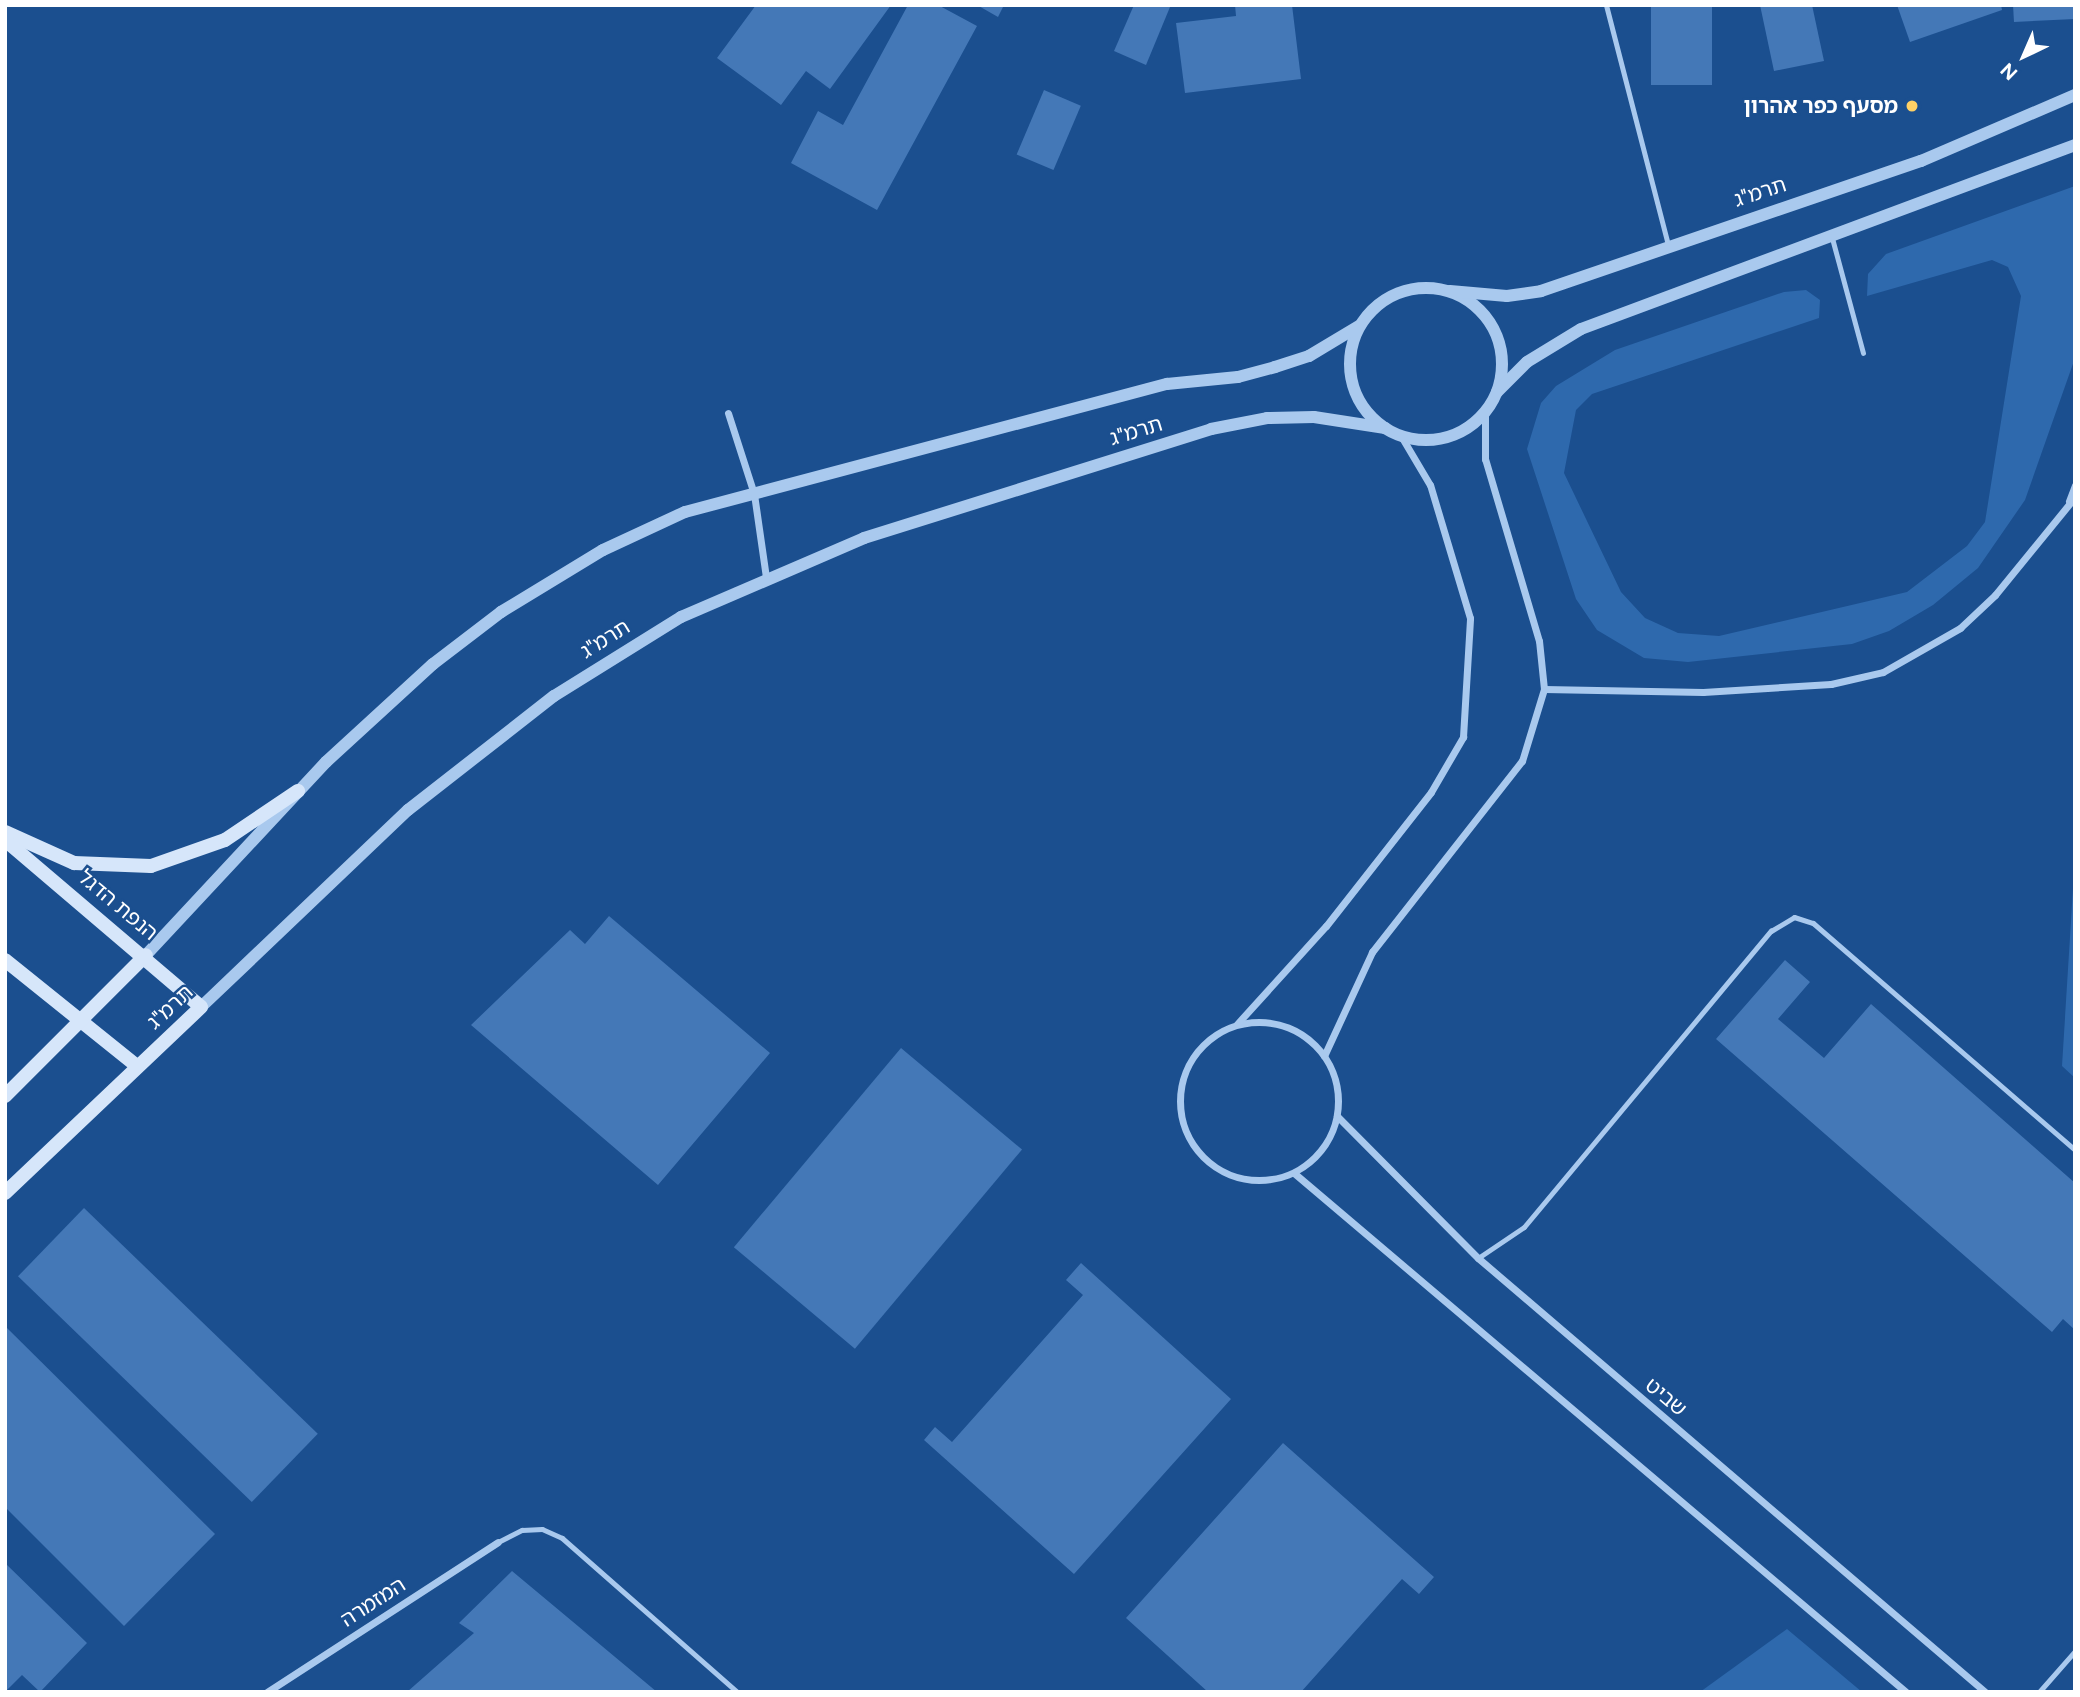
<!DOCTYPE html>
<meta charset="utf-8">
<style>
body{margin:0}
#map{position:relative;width:2080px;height:1697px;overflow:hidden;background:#1b4f8f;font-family:Figtree,"Noto Sans Hebrew",sans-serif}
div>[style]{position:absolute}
.green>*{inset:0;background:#2e69ad}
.building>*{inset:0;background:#4478b7;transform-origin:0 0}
.service>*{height:5px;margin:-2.5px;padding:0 2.5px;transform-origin:2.5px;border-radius:2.5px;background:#a9c9ee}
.minor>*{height:7px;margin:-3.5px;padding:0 3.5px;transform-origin:3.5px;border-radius:3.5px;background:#a9c9ee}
.minor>.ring{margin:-3.5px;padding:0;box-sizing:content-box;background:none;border:7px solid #a9c9ee;border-radius:50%}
.tertiary>*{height:12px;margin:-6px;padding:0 6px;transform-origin:6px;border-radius:6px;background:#a9c9ee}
.tertiary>.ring{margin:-6px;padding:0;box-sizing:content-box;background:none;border:12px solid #a9c9ee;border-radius:50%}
.secondary>*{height:14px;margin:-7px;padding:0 7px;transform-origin:7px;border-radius:7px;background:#d6e6fa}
.dots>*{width:19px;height:19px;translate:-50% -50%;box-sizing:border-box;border:4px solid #1b4f8f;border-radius:50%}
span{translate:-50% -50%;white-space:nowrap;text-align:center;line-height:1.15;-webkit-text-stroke:5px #1b4f8f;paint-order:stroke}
.poi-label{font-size:21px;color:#fff;font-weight:700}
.right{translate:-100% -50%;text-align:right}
.street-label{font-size:21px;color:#fff}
.frame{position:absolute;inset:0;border:7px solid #fff;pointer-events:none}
.north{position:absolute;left:1989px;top:21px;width:70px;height:70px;-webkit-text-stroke:5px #1b4f8f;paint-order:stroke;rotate:224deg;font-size:19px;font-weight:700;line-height:28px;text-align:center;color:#fff}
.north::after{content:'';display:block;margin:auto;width:24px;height:32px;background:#fff;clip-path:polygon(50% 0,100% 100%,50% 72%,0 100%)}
</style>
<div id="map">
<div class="green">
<div style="clip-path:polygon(2075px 186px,2075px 358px,2025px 500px,1978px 568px,1933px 605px,1889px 631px,1852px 644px,1688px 662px,1644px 658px,1597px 630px,1576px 599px,1527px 449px,1541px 403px,1556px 386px,1615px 350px,1784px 292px,1806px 290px,1820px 300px,1819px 318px,1592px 394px,1576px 410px,1564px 473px,1621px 592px,1645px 618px,1678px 633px,1719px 636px,1907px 592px,1967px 546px,1985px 522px,2021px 296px,2008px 267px,1992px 260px,1867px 296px,1868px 274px,1886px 254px)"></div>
<div style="clip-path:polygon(2075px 856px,2075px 1078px,2062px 1066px)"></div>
<div style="clip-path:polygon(1787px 1629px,1862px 1692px,1700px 1692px)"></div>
</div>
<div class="building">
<div style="clip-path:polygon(756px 5px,891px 5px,830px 89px,806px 71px,781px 105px,717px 58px)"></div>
<div style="clip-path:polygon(908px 5px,938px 5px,977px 26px,877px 210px,791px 163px,818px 111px,843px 125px)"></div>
<div style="clip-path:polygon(977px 5px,1004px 5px,998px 17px)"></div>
<div style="clip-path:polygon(1134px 5px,1170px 7px,1146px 65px,1114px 51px)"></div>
<div style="clip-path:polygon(1235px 5px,1292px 5px,1301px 79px,1185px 93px,1176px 23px,1236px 16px)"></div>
<div style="left:1651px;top:5px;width:61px;height:80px"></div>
<div style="clip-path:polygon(1760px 5px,1812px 5px,1824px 61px,1774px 71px)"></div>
<div style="clip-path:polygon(1897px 5px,2001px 5px,2002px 10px,1910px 42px)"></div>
<div style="clip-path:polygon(2013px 5px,2075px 5px,2075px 19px,2014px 22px)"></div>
<div style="left:1044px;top:90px;width:40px;height:70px;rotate:23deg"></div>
<div style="clip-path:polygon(609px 916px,770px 1053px,658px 1185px,471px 1025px,570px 930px,585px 944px)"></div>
<div style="clip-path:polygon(1785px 960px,1810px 982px,1778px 1019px,1824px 1058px,1871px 1004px,2075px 1183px,2075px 1330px,2063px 1319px,2052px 1332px,1716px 1039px)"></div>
<div style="left:901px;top:1048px;width:158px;height:260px;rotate:40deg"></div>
<div style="left:84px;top:1208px;width:325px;height:95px;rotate:44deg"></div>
<div style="clip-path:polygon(1081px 1263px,1231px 1399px,1074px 1574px,924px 1440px,935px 1427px,952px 1442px,1083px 1295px,1066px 1280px)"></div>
<div style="clip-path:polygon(5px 1326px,215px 1534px,124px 1626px,5px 1507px)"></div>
<div style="clip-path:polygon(1283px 1443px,1434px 1577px,1419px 1594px,1402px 1579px,1301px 1692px,1208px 1692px,1126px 1618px)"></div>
<div style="clip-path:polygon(5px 1563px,87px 1643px,40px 1692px,22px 1675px,5px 1692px)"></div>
<div style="clip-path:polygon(512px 1571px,657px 1692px,407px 1692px,474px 1633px,459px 1623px)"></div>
</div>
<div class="service">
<div style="left:1606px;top:5px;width:248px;rotate:75.5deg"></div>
<div style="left:1832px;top:238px;width:119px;rotate:74.9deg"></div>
<div style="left:1478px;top:1258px;width:55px;rotate:-34deg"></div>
<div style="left:1524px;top:1227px;width:386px;rotate:-50.2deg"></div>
<div style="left:1771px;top:931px;width:27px;rotate:-31deg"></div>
<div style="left:1794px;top:917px;width:20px;rotate:18deg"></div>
<div style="left:1813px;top:923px;width:347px;rotate:40.9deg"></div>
<div style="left:498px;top:1542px;width:27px;rotate:-27deg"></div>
<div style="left:522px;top:1530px;width:20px;rotate:-3deg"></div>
<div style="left:542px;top:1529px;width:22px;rotate:24deg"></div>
<div style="left:562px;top:1538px;width:233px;rotate:41.3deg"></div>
<div style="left:2039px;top:1692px;width:55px;rotate:-48.7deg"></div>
</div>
<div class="minor">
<div style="left:728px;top:413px;width:85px;rotate:72.2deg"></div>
<div style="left:754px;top:494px;width:84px;rotate:81.8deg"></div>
<div style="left:2069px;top:501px;width:17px;rotate:-69deg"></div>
<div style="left:1544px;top:689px;width:159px;rotate:1.1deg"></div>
<div style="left:1703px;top:692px;width:128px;rotate:-3.6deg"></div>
<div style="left:1831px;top:684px;width:53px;rotate:-13deg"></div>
<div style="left:1883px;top:672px;width:89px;rotate:-29.7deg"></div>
<div style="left:1960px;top:628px;width:48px;rotate:-43.3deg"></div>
<div style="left:1995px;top:595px;width:127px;rotate:-50.8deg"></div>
<div class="ring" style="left:1180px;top:1022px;width:151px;height:151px"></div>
<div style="left:1237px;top:1024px;width:132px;rotate:-47.8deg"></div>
<div style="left:1326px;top:926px;width:170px;rotate:-51.9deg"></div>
<div style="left:1431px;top:792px;width:64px;rotate:-59.8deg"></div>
<div style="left:1463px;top:737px;width:119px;rotate:-86.6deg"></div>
<div style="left:1470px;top:618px;width:139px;rotate:-106.7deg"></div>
<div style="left:1430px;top:485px;width:57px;rotate:-120.6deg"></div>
<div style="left:1324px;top:1056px;width:115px;rotate:-65.2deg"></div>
<div style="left:1372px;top:952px;width:243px;rotate:-51.9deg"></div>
<div style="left:1522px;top:761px;width:75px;rotate:-73deg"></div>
<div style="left:1544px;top:689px;width:48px;rotate:-95.9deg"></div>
<div style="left:1539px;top:641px;width:190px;rotate:-106.5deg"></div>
<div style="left:1485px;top:459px;width:47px;rotate:-90deg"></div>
<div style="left:1337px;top:1116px;width:200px;rotate:45.2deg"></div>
<div style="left:1478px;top:1258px;width:667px;rotate:40.56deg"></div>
<div style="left:1294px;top:1173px;width:802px;rotate:40.3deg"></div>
<div style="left:267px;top:1692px;width:275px;rotate:-33deg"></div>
</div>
<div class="tertiary">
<div class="ring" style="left:1350px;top:288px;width:140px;height:140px"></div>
<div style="left:1450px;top:291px;width:57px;rotate:5deg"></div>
<div style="left:1507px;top:296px;width:34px;rotate:-8deg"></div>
<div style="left:1541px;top:291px;width:402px;rotate:-18.9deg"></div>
<div style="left:1921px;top:161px;width:168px;rotate:-23.2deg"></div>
<div style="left:1497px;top:392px;width:42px;rotate:-45deg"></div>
<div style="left:1527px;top:362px;width:63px;rotate:-31.4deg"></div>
<div style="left:1581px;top:329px;width:527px;rotate:-20.43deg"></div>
<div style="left:146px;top:955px;width:264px;rotate:-47deg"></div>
<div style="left:326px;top:762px;width:145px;rotate:-42.5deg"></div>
<div style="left:433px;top:664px;width:86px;rotate:-37.4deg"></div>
<div style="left:501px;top:612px;width:119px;rotate:-31.3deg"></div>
<div style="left:603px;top:550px;width:90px;rotate:-24.9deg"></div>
<div style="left:685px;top:512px;width:499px;rotate:-14.9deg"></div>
<div style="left:1167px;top:384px;width:71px;rotate:-5.6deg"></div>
<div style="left:1238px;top:377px;width:38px;rotate:-15deg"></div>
<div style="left:1275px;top:367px;width:36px;rotate:-18deg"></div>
<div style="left:1309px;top:356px;width:58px;rotate:-31deg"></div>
<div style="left:201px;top:1007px;width:286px;rotate:-43.6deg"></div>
<div style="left:408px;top:810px;width:185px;rotate:-38deg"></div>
<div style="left:554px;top:696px;width:150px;rotate:-31.9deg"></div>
<div style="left:681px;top:617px;width:199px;rotate:-23.3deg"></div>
<div style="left:864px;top:538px;width:364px;rotate:-17.4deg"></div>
<div style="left:1211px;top:429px;width:57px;rotate:-11.1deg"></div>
<div style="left:1267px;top:418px;width:47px;rotate:-1.2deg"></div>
<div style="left:1314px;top:417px;width:72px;rotate:8.8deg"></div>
</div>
<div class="secondary">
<div style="left:5px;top:832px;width:76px;rotate:24.2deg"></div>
<div style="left:74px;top:863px;width:77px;rotate:2.2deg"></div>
<div style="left:151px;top:866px;width:78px;rotate:-19.4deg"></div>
<div style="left:225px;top:840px;width:88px;rotate:-33.9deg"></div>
<div style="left:5px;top:840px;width:257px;rotate:40.4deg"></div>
<div style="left:201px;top:1007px;width:270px;rotate:136.5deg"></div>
<div style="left:5px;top:960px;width:169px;rotate:38.8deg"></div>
<div style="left:5px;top:1096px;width:199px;rotate:-45deg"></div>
</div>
<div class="dots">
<div style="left:1912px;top:106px;background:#ffd166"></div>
</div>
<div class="poi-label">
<span class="right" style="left:1898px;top:106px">מסעף כפר אהרון</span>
</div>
<div class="street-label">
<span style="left:1760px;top:192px;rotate:-18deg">תרמ"ג</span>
<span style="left:1136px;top:431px;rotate:-17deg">תרמ"ג</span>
<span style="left:605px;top:639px;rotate:-32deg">תרמ"ג</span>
<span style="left:118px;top:905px;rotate:40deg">הנפת הדגל</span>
<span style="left:170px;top:1007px;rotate:-43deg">תרמ"ג</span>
<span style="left:1666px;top:1397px;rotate:40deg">שביט</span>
<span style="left:373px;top:1602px;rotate:-33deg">המזמרה</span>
</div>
<div class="frame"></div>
<div class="north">N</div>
</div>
